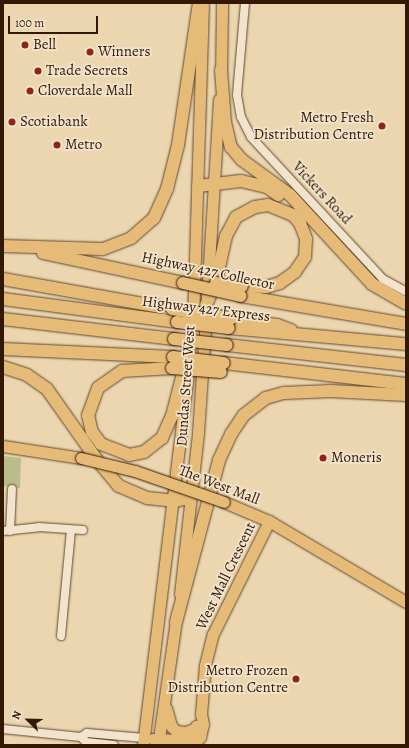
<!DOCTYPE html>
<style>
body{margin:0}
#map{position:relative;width:409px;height:748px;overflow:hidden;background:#ebd6b0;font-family:Alegreya,serif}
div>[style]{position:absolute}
.green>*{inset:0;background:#b8bd8b}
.roads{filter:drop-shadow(0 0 1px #61482f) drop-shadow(0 0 1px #61482f)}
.minor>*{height:8px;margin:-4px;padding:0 4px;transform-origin:4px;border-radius:4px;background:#f2e4cc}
.major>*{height:11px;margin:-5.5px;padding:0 5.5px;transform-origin:5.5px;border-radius:5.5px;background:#e6bb78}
.highway>*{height:12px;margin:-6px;padding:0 6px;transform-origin:6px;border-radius:6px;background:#e6bb78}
.bridges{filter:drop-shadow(0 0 1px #331804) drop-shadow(0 0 1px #331804)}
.major-bridge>*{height:11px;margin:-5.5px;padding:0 5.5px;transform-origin:5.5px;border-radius:5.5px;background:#e6bb78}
.highway-bridge>*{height:12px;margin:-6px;padding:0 6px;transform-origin:6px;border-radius:6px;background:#e6bb78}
.dots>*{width:11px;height:11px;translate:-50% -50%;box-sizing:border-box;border:2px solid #f2e4cc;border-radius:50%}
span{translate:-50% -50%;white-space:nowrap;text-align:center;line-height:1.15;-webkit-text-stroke:3.5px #f2e4cc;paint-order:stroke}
.poi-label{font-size:15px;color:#331804}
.left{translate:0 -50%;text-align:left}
.right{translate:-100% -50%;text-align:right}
.street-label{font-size:15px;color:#331804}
.frame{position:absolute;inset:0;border:4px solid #331804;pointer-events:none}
.north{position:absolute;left:8px;top:700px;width:40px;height:40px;-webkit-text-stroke:3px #f2e4cc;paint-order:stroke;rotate:293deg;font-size:11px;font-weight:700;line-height:16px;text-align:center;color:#331804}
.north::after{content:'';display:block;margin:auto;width:14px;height:18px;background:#331804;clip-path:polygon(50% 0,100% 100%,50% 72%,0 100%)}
.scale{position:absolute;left:8px;top:16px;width:90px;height:18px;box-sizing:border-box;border:2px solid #331804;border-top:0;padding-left:5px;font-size:12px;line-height:14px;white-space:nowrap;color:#331804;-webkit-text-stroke:3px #f2e4cc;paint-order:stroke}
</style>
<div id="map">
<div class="green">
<div style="clip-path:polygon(3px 456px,21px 458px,20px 488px,3px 486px)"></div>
</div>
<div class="roads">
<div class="minor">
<div style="left:245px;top:3px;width:92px;rotate:95deg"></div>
<div style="left:237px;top:95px;width:22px;rotate:80deg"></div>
<div style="left:241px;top:117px;width:22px;rotate:63deg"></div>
<div style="left:251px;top:137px;width:194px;rotate:47.1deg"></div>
<div style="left:383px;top:279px;width:26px;rotate:29deg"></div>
<div style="left:3px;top:531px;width:36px;rotate:-6deg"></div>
<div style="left:39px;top:527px;width:44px;rotate:3.9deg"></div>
<div style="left:10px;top:531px;width:42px;rotate:-87.3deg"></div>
<div style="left:61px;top:636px;width:106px;rotate:-84.6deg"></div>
<div style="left:3px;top:729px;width:78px;rotate:5.9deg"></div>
<div style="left:81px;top:737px;width:7px;rotate:-34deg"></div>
<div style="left:87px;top:733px;width:57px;rotate:5deg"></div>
<div style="left:81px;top:737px;width:7px;rotate:45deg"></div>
<div style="left:86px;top:742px;width:28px;rotate:6deg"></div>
</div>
<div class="major">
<div style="left:221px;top:78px;width:75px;rotate:-89.2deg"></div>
<div style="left:207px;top:297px;width:198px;rotate:-86.5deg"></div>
<div style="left:193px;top:321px;width:316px;rotate:-88.2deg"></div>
<div style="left:3px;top:446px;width:79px;rotate:8.7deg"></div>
<div style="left:224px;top:502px;width:49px;rotate:22.9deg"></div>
<div style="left:269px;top:521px;width:159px;rotate:30.6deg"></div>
<div style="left:180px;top:594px;width:162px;rotate:-83.6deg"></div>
<div style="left:198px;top:433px;width:117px;rotate:-86.1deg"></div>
<div style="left:166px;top:708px;width:19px;rotate:74deg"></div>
<div style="left:171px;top:726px;width:7px;rotate:45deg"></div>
<div style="left:176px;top:731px;width:10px;rotate:6deg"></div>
<div style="left:186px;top:732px;width:11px;rotate:-22deg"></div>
<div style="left:153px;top:739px;width:32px;rotate:2deg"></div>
<div style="left:185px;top:740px;width:8px;rotate:-30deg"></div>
<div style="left:192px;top:736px;width:11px;rotate:-68deg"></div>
<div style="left:143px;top:745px;width:384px;rotate:-83.1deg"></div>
<div style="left:158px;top:745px;width:133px;rotate:-81.8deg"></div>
<div style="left:193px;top:745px;width:11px;rotate:-49deg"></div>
<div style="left:200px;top:737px;width:13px;rotate:-77deg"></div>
<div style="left:203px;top:724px;width:10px;rotate:-101deg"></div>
<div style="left:201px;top:714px;width:49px;rotate:-85.3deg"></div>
<div style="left:205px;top:665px;width:32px;rotate:-76deg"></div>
<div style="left:213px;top:634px;width:126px;rotate:-63.6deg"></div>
</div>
<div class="highway">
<div style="left:221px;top:70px;width:52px;rotate:85.6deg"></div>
<div style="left:225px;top:122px;width:26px;rotate:77deg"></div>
<div style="left:231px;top:147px;width:17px;rotate:50deg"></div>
<div style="left:242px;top:160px;width:59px;rotate:36.1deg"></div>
<div style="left:290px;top:195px;width:121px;rotate:47.3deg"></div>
<div style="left:372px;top:284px;width:39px;rotate:30deg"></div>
<div style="left:198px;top:186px;width:43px;rotate:-6.6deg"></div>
<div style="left:241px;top:181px;width:27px;rotate:13deg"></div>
<div style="left:267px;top:187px;width:14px;rotate:36deg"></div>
<div style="left:3px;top:246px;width:100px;rotate:1.7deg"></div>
<div style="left:103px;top:249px;width:30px;rotate:-21deg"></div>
<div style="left:131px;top:238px;width:30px;rotate:-41deg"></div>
<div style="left:154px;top:218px;width:32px;rotate:-66deg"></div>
<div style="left:167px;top:189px;width:45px;rotate:-76deg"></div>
<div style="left:178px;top:145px;width:144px;rotate:-81.6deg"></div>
<div style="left:43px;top:253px;width:143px;rotate:12.1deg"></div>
<div style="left:3px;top:279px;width:172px;rotate:10.1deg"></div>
<div style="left:241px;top:296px;width:167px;rotate:9.6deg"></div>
<div style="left:3px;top:299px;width:176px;rotate:7.5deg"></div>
<div style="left:206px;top:305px;width:26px;rotate:-67deg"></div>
<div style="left:216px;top:281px;width:46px;rotate:-77.5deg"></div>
<div style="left:226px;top:236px;width:21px;rotate:-62deg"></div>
<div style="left:236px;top:217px;width:21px;rotate:-28deg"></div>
<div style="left:255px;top:207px;width:13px;rotate:-9deg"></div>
<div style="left:268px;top:205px;width:27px;rotate:22deg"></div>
<div style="left:293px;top:215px;width:11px;rotate:49deg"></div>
<div style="left:300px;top:223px;width:17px;rotate:69deg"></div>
<div style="left:306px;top:239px;width:18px;rotate:93deg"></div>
<div style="left:305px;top:257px;width:18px;rotate:124deg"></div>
<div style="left:295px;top:272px;width:19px;rotate:144deg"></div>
<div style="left:280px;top:283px;width:15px;rotate:164deg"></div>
<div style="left:266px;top:287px;width:24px;rotate:-178deg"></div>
<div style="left:231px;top:318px;width:47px;rotate:8.7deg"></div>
<div style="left:277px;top:325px;width:15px;rotate:20deg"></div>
<div style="left:3px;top:319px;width:172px;rotate:6.7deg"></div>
<div style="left:229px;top:328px;width:178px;rotate:5.2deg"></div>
<div style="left:227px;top:345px;width:180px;rotate:6.4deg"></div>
<div style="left:3px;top:349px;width:170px;rotate:2.7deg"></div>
<div style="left:224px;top:363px;width:183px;rotate:6.6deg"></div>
<div style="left:3px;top:367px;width:25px;rotate:18deg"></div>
<div style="left:27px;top:375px;width:24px;rotate:35deg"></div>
<div style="left:47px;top:389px;width:87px;rotate:54.8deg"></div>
<div style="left:97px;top:460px;width:34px;rotate:50deg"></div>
<div style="left:119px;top:486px;width:30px;rotate:23deg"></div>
<div style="left:147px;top:498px;width:27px;rotate:6deg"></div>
<div style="left:174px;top:501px;width:16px;rotate:-11deg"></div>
<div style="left:172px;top:368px;width:50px;rotate:176.6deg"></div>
<div style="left:122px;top:371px;width:29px;rotate:145deg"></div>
<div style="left:98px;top:388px;width:29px;rotate:110deg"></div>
<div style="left:88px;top:415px;width:17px;rotate:77deg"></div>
<div style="left:92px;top:432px;width:15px;rotate:53deg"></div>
<div style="left:101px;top:444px;width:30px;rotate:21deg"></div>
<div style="left:129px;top:455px;width:15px;rotate:-11deg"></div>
<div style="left:144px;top:452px;width:23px;rotate:-38deg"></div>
<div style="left:162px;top:438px;width:24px;rotate:-66deg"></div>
<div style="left:172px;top:416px;width:85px;rotate:-75.6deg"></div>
<div style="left:176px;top:622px;width:168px;rotate:-75.1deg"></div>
<div style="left:219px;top:460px;width:29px;rotate:-65deg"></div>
<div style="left:231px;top:434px;width:23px;rotate:-56deg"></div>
<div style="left:244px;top:415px;width:28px;rotate:-38deg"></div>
<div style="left:266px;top:398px;width:19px;rotate:-16deg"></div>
<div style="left:284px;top:393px;width:47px;rotate:-2.4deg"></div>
<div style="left:331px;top:391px;width:75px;rotate:3.1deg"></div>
</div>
</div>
<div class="bridges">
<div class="major-bridge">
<div style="left:81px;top:458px;width:56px;rotate:13.5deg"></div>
<div style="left:135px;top:471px;width:94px;rotate:19.2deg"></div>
</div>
<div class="highway-bridge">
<div style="left:183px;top:283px;width:59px;rotate:12.6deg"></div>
<div style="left:216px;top:283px;width:26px;rotate:7deg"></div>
<div style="left:172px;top:309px;width:60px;rotate:8.7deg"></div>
<div style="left:177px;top:322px;width:52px;rotate:6.6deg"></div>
<div style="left:174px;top:339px;width:53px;rotate:6.5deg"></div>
<div style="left:173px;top:357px;width:51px;rotate:6.7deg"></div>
<div style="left:172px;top:368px;width:49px;rotate:4.7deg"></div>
</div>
</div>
<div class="dots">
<div style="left:25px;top:45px;background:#8f2418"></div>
<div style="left:90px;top:52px;background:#8f2418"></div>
<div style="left:38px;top:71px;background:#8f2418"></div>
<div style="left:30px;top:91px;background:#8f2418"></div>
<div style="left:12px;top:122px;background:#8f2418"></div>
<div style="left:382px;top:126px;background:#8f2418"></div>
<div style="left:57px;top:145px;background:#8f2418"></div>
<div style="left:323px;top:458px;background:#8f2418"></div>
<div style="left:296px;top:679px;background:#8f2418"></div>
</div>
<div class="poi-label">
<span class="left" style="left:33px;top:45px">Bell</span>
<span class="left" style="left:98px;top:52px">Winners</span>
<span class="left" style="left:46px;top:71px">Trade Secrets</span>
<span class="left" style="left:38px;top:91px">Cloverdale Mall</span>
<span class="right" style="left:374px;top:126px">Metro Fresh<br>Distribution Centre</span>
<span class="left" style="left:20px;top:122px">Scotiabank</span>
<span class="left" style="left:65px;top:145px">Metro</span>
<span class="left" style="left:331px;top:458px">Moneris</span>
<span class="right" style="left:288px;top:679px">Metro Frozen<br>Distribution Centre</span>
</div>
<div class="street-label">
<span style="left:322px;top:193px;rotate:47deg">Vickers Road</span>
<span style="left:208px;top:271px;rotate:12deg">Highway 427 Collector</span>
<span style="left:206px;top:309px;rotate:7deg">Highway 427 Express</span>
<span style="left:186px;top:386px;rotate:-86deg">Dundas Street West</span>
<span style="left:219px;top:485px;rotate:21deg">The West Mall</span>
<span style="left:226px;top:576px;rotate:-64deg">West Mall Crescent</span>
</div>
<div class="frame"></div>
<div class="north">N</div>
<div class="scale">100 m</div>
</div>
